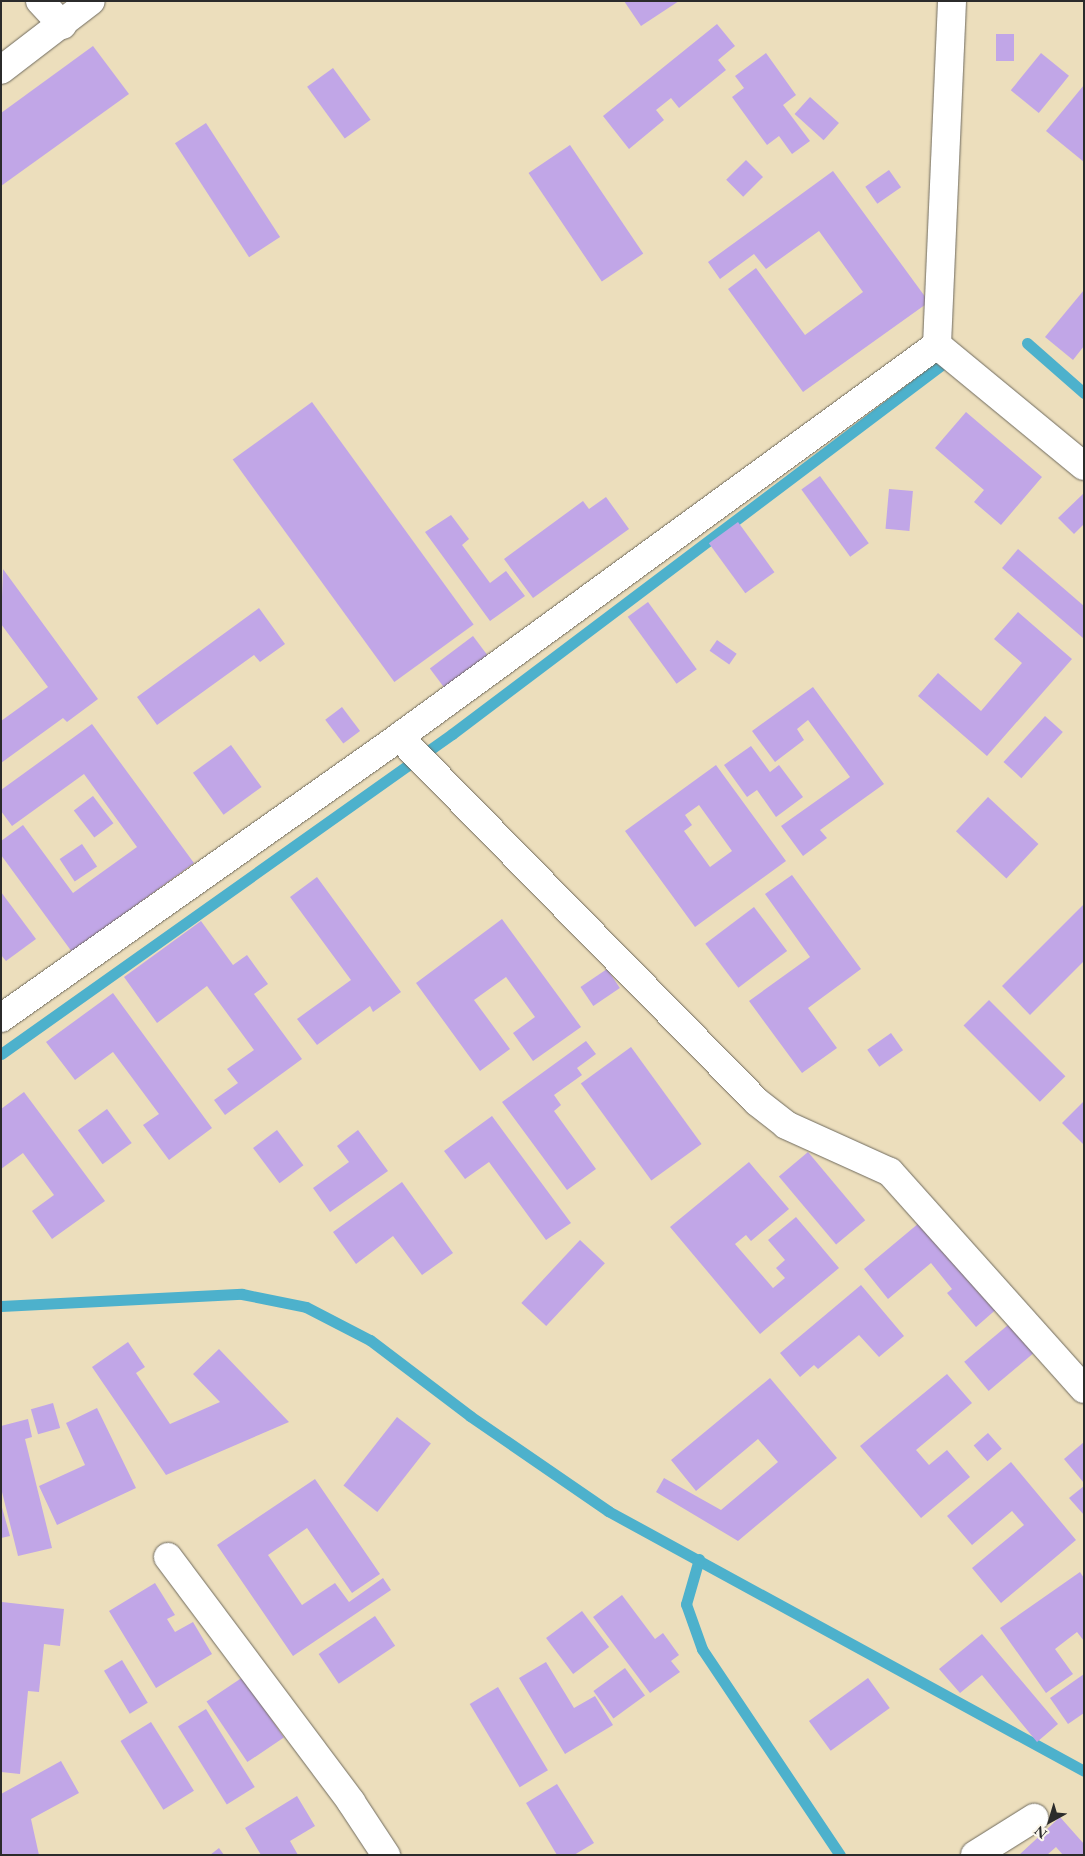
<!DOCTYPE html>
<style>
body{margin:0}
#map{position:relative;width:1085px;height:1856px;overflow:hidden;background:#ecdebc;font-family:"EB Garamond",serif}
div>[style]{position:absolute}
.stream>*{height:11px;margin:-5.5px;padding:0 5.5px;transform-origin:5.5px;border-radius:5.5px;background:#4db1cc}
.building>*{inset:0;background:#c1a6e7;transform-origin:0 0}
.roads{filter:drop-shadow(0 0 1px #6f6a5e) drop-shadow(0 0 1px #6f6a5e)}
.minor>*{height:28px;margin:-14px;padding:0 14px;transform-origin:14px;border-radius:14px;background:#fff}
span{translate:-50% -50%;white-space:nowrap;text-align:center;line-height:1.15;-webkit-text-stroke:4px #fbf7ec;paint-order:stroke}
.frame{position:absolute;inset:0;border:2px solid #2b2b2b;pointer-events:none}
.north{position:absolute;left:1025px;top:1796px;width:50px;height:50px;-webkit-text-stroke:4px #fbf7ec;paint-order:stroke;rotate:219deg;font-size:14px;font-weight:700;line-height:20px;text-align:center;color:#2b2b2b}
.north::after{content:'';display:block;margin:auto;width:18px;height:22px;background:#2b2b2b;clip-path:polygon(50% 0,100% 100%,50% 72%,0 100%)}
</style>
<div id="map">
<div class="stream">
<div style="left:1027px;top:343px;width:76px;rotate:41.3deg"></div>
<div style="left:1px;top:1054px;width:553px;rotate:-35.36deg"></div>
<div style="left:452px;top:734px;width:626px;rotate:-37.02deg"></div>
<div style="left:1px;top:1306px;width:241px;rotate:-2.9deg"></div>
<div style="left:242px;top:1294px;width:65px;rotate:11.5deg"></div>
<div style="left:306px;top:1307px;width:72px;rotate:27.3deg"></div>
<div style="left:370px;top:1340px;width:126px;rotate:37.2deg"></div>
<div style="left:470px;top:1416px;width:168px;rotate:34.5deg"></div>
<div style="left:608px;top:1511px;width:542px;rotate:28.64deg"></div>
<div style="left:699px;top:1559px;width:47px;rotate:106.1deg"></div>
<div style="left:686px;top:1604px;width:48px;rotate:70.4deg"></div>
<div style="left:702px;top:1649px;width:248px;rotate:56.2deg"></div>
</div>
<div class="building">
<div style="clip-path:polygon(624px 1px,679px 1px,641px 26px)"></div>
<div style="clip-path:polygon(717px 24px,735px 46px,718px 60px,726px 70px,679px 108px,671px 98px,656px 110px,664px 120px,629px 149px,603px 116px)"></div>
<div style="left:996px;top:34px;width:18px;height:27px"></div>
<div style="clip-path:polygon(93px 46px,129px 94px,1px 186px,1px 113px)"></div>
<div style="clip-path:polygon(766px 53px,796px 95px,783px 105px,810px 141px,792px 154px,779px 136px,767px 145px,732px 97px,744px 88px,735px 76px)"></div>
<div style="left:1041px;top:53px;width:36px;height:48px;rotate:39deg"></div>
<div style="left:333px;top:68px;width:64px;height:32px;rotate:54deg"></div>
<div style="clip-path:polygon(1084px 85px,1084px 162px,1046px 131px)"></div>
<div style="left:810px;top:97px;width:39px;height:23px;rotate:42deg"></div>
<div style="left:206px;top:123px;width:136px;height:37px;rotate:57deg"></div>
<div style="left:570px;top:145px;width:131px;height:50px;rotate:56deg"></div>
<div style="left:746px;top:160px;width:24px;height:28px;rotate:45deg"></div>
<div style="left:889px;top:170px;width:21px;height:29px;rotate:55deg"></div>
<div style="clip-path:polygon(833px 171px,929px 302px,803px 392px,728px 289px,756px 268px,805px 335px,863px 292px,819px 231px,766px 269px,754px 254px,720px 279px,708px 262px)"></div>
<div style="clip-path:polygon(1084px 290px,1084px 346px,1073px 360px,1045px 337px)"></div>
<div style="left:312px;top:402px;width:275px;height:98px;rotate:54deg"></div>
<div style="clip-path:polygon(966px 412px,1042px 477px,1001px 525px,974px 502px,984px 490px,935px 448px)"></div>
<div style="left:820px;top:476px;width:83px;height:23px;rotate:54deg"></div>
<div style="left:889px;top:489px;width:24px;height:40px;rotate:5deg"></div>
<div style="clip-path:polygon(1084px 493px,1084px 524px,1074px 534px,1058px 518px)"></div>
<div style="clip-path:polygon(606px 497px,629px 529px,533px 598px,504px 559px,583px 501px,589px 509px)"></div>
<div style="clip-path:polygon(451px 515px,469px 539px,462px 545px,490px 583px,506px 571px,525px 596px,490px 621px,425px 532px)"></div>
<div style="left:738px;top:522px;width:62px;height:36px;rotate:54deg"></div>
<div style="clip-path:polygon(1018px 549px,1084px 606px,1083px 638px,1002px 568px)"></div>
<div style="clip-path:polygon(3px 569px,98px 699px,67px 722px,63px 718px,1px 763px,1px 721px,48px 687px,1px 624px)"></div>
<div style="left:648px;top:602px;width:83px;height:25px;rotate:54deg"></div>
<div style="clip-path:polygon(259px 608px,285px 644px,260px 662px,254px 655px,157px 725px,137px 697px)"></div>
<div style="clip-path:polygon(1018px 612px,1072px 659px,987px 756px,918px 696px,938px 673px,981px 711px,1022px 663px,994px 639px)"></div>
<div style="left:473px;top:636px;width:30px;height:54px;rotate:53deg"></div>
<div style="left:717px;top:640px;width:24px;height:13px;rotate:35deg"></div>
<div style="clip-path:polygon(813px 687px,884px 784px,820px 830px,827px 838px,803px 856px,781px 826px,850px 777px,808px 720px,797px 729px,804px 740px,775px 762px,752px 731px)"></div>
<div style="left:342px;top:707px;width:30px;height:21px;rotate:53deg"></div>
<div style="left:1045px;top:716px;width:24px;height:62px;rotate:42deg"></div>
<div style="clip-path:polygon(92px 724px,194px 863px,72px 952px,1px 855px,1px 841px,23px 825px,73px 893px,137px 847px,84px 774px,12px 826px,1px 811px,1px 790px)"></div>
<div style="left:231px;top:745px;width:52px;height:47px;rotate:54deg"></div>
<div style="clip-path:polygon(751px 746px,770px 772px,779px 765px,803px 797px,776px 817px,757px 790px,747px 797px,724px 765px)"></div>
<div style="clip-path:polygon(evenodd,716px 765px,786px 861px,695px 927px,625px 831px,716px 765px,699px 805px,732px 851px,710px 867px,684px 831px,692px 825px,685px 815px,699px 805px)"></div>
<div style="left:93px;top:796px;width:34px;height:24px;rotate:53deg"></div>
<div style="left:988px;top:797px;width:69px;height:47px;rotate:43deg"></div>
<div style="left:82px;top:844px;width:27px;height:27px;rotate:56deg"></div>
<div style="clip-path:polygon(792px 875px,861px 969px,808px 1008px,837px 1048px,802px 1073px,749px 1001px,810px 957px,765px 894px)"></div>
<div style="clip-path:polygon(317px 877px,401px 992px,373px 1012px,370px 1006px,317px 1045px,297px 1019px,351px 980px,290px 897px)"></div>
<div style="clip-path:polygon(1px 892px,36px 939px,6px 961px,1px 955px)"></div>
<div style="clip-path:polygon(1084px 904px,1084px 961px,1030px 1015px,1002px 986px)"></div>
<div style="left:754px;top:907px;width:55px;height:61px;rotate:53deg"></div>
<div style="clip-path:polygon(502px 919px,581px 1027px,533px 1061px,513px 1033px,535px 1017px,506px 977px,474px 1000px,510px 1049px,480px 1071px,416px 983px)"></div>
<div style="clip-path:polygon(201px 921px,233px 965px,247px 955px,268px 984px,254px 994px,302px 1059px,225px 1115px,214px 1100px,238px 1083px,227px 1069px,254px 1050px,207px 986px,157px 1023px,124px 977px)"></div>
<div style="left:607px;top:969px;width:23px;height:32px;rotate:56deg"></div>
<div style="clip-path:polygon(113px 993px,212px 1128px,169px 1160px,143px 1125px,159px 1114px,113px 1052px,75px 1080px,46px 1042px)"></div>
<div style="left:989px;top:1000px;width:108px;height:36px;rotate:45deg"></div>
<div style="left:891px;top:1033px;width:21px;height:29px;rotate:55deg"></div>
<div style="clip-path:polygon(586px 1041px,596px 1054px,577px 1068px,582px 1075px,554px 1095px,561px 1105px,554px 1111px,596px 1169px,567px 1190px,502px 1102px)"></div>
<div style="left:631px;top:1047px;width:120px;height:62px;rotate:54deg"></div>
<div style="clip-path:polygon(24px 1092px,105px 1201px,52px 1239px,32px 1211px,54px 1195px,23px 1153px,1px 1169px,1px 1109px)"></div>
<div style="clip-path:polygon(1084px 1101px,1084px 1145px,1062px 1123px)"></div>
<div style="left:107px;top:1109px;width:42px;height:36px;rotate:54deg"></div>
<div style="clip-path:polygon(492px 1116px,571px 1223px,546px 1240px,489px 1162px,465px 1179px,444px 1151px)"></div>
<div style="left:277px;top:1130px;width:44px;height:30px;rotate:53deg"></div>
<div style="clip-path:polygon(358px 1130px,388px 1171px,330px 1212px,313px 1188px,349px 1162px,337px 1146px)"></div>
<div style="left:808px;top:1152px;width:89px;height:38px;rotate:50deg"></div>
<div style="clip-path:polygon(749px 1162px,789px 1209px,751px 1241px,746px 1235px,735px 1244px,773px 1288px,785px 1278px,776px 1268px,785px 1260px,768px 1240px,796px 1217px,839px 1268px,760px 1334px,670px 1227px)"></div>
<div style="clip-path:polygon(402px 1182px,453px 1253px,422px 1275px,393px 1236px,356px 1264px,333px 1232px)"></div>
<div style="clip-path:polygon(925px 1218px,1000px 1306px,976px 1327px,947px 1293px,952px 1289px,931px 1263px,888px 1299px,864px 1269px)"></div>
<div style="left:580px;top:1240px;width:34px;height:86px;rotate:43deg"></div>
<div style="clip-path:polygon(861px 1285px,904px 1336px,879px 1357px,859px 1335px,818px 1369px,814px 1365px,800px 1377px,780px 1353px)"></div>
<div style="left:1014px;top:1320px;width:38px;height:65px;rotate:50deg"></div>
<div style="clip-path:polygon(128px 1342px,145px 1367px,136px 1373px,170px 1424px,220px 1402px,193px 1374px,219px 1349px,289px 1422px,166px 1475px,92px 1367px)"></div>
<div style="clip-path:polygon(947px 1374px,972px 1403px,916px 1450px,929px 1465px,947px 1450px,970px 1477px,921px 1518px,860px 1446px)"></div>
<div style="clip-path:polygon(770px 1378px,837px 1458px,738px 1541px,656px 1492px,664px 1478px,721px 1510px,778px 1462px,758px 1439px,696px 1491px,671px 1460px)"></div>
<div style="left:53px;top:1403px;width:26px;height:23px;rotate:74deg"></div>
<div style="clip-path:polygon(97px 1408px,136px 1488px,57px 1525px,39px 1486px,85px 1465px,66px 1423px)"></div>
<div style="left:397px;top:1417px;width:43px;height:87px;rotate:38deg"></div>
<div style="clip-path:polygon(28px 1419px,32px 1437px,25px 1439px,52px 1548px,18px 1556px,1px 1488px,1px 1426px)"></div>
<div style="left:988px;top:1433px;width:21px;height:19px;rotate:49deg"></div>
<div style="clip-path:polygon(1084px 1442px,1084px 1483px,1064px 1459px)"></div>
<div style="clip-path:polygon(1011px 1462px,1076px 1540px,1001px 1603px,972px 1568px,1024px 1525px,1012px 1511px,972px 1545px,947px 1516px)"></div>
<div style="clip-path:polygon(315px 1479px,380px 1574px,352px 1593px,307px 1528px,268px 1555px,302px 1605px,335px 1583px,349px 1602px,383px 1578px,391px 1590px,293px 1656px,217px 1545px)"></div>
<div style="clip-path:polygon(1084px 1486px,1084px 1515px,1069px 1498px)"></div>
<div style="clip-path:polygon(1px 1504px,10px 1536px,1px 1538px)"></div>
<div style="clip-path:polygon(1080px 1572px,1084px 1578px,1084px 1641px,1077px 1632px,1055px 1649px,1073px 1674px,1046px 1693px,1000px 1628px)"></div>
<div style="clip-path:polygon(155px 1583px,175px 1615px,167px 1619px,175px 1632px,193px 1622px,212px 1654px,156px 1688px,109px 1611px)"></div>
<div style="clip-path:polygon(622px 1595px,655px 1639px,663px 1633px,679px 1655px,671px 1661px,680px 1672px,650px 1693px,593px 1617px)"></div>
<div style="clip-path:polygon(2px 1602px,64px 1609px,60px 1646px,44px 1644px,39px 1692px,28px 1691px,20px 1774px,1px 1772px)"></div>
<div style="left:582px;top:1611px;width:45px;height:45px;rotate:53deg"></div>
<div style="left:375px;top:1616px;width:36px;height:68px;rotate:56deg"></div>
<div style="clip-path:polygon(982px 1634px,1058px 1724px,1037px 1742px,982px 1675px,960px 1693px,939px 1669px)"></div>
<div style="left:122px;top:1660px;width:50px;height:21px;rotate:59deg"></div>
<div style="clip-path:polygon(546px 1662px,574px 1708px,595px 1696px,613px 1725px,565px 1754px,519px 1678px)"></div>
<div style="left:625px;top:1668px;width:34px;height:39px;rotate:54deg"></div>
<div style="clip-path:polygon(1084px 1674px,1084px 1713px,1068px 1724px,1050px 1698px)"></div>
<div style="left:243px;top:1677px;width:73px;height:44px;rotate:56deg"></div>
<div style="left:868px;top:1678px;width:37px;height:73px;rotate:54deg"></div>
<div style="left:498px;top:1687px;width:97px;height:33px;rotate:59deg"></div>
<div style="left:206px;top:1709px;width:92px;height:33px;rotate:58deg"></div>
<div style="left:151px;top:1722px;width:81px;height:36px;rotate:58deg"></div>
<div style="clip-path:polygon(61px 1761px,79px 1793px,31px 1819px,39px 1855px,1px 1855px,1px 1794px)"></div>
<div style="clip-path:polygon(557px 1784px,594px 1843px,574px 1855px,557px 1855px,526px 1803px)"></div>
<div style="clip-path:polygon(297px 1796px,315px 1826px,290px 1841px,298px 1855px,261px 1855px,245px 1828px)"></div>
<div style="clip-path:polygon(1060px 1817px,1084px 1844px,1084px 1855px,1063px 1855px,1056px 1847px,1047px 1855px,1019px 1855px)"></div>
<div style="clip-path:polygon(219px 1848px,224px 1855px,210px 1855px)"></div>
</div>
<div class="roads">
<div class="minor">
<div style="left:40px;top:1px;width:33px;rotate:47deg"></div>
<div style="left:1px;top:70px;width:113px;rotate:-37.5deg"></div>
<div style="left:937px;top:345px;width:344px;rotate:-87.5deg"></div>
<div style="left:937px;top:345px;width:190px;rotate:39.5deg"></div>
<div style="left:399px;top:737px;width:511px;rotate:45.55deg"></div>
<div style="left:757px;top:1102px;width:37px;rotate:38deg"></div>
<div style="left:786px;top:1125px;width:114px;rotate:24.3deg"></div>
<div style="left:890px;top:1172px;width:291px;rotate:48.2deg"></div>
<div style="left:1px;top:1018px;width:487px;rotate:-35.2deg"></div>
<div style="left:399px;top:737px;width:666px;rotate:-36.08deg"></div>
<div style="left:168px;top:1557px;width:306px;rotate:53.2deg"></div>
<div style="left:351px;top:1802px;width:64px;rotate:56.6deg"></div>
<div style="left:975px;top:1855px;width:70px;rotate:-32.1deg"></div>
</div>
</div>
<div class="frame"></div>
<div class="north">N</div>
</div>
